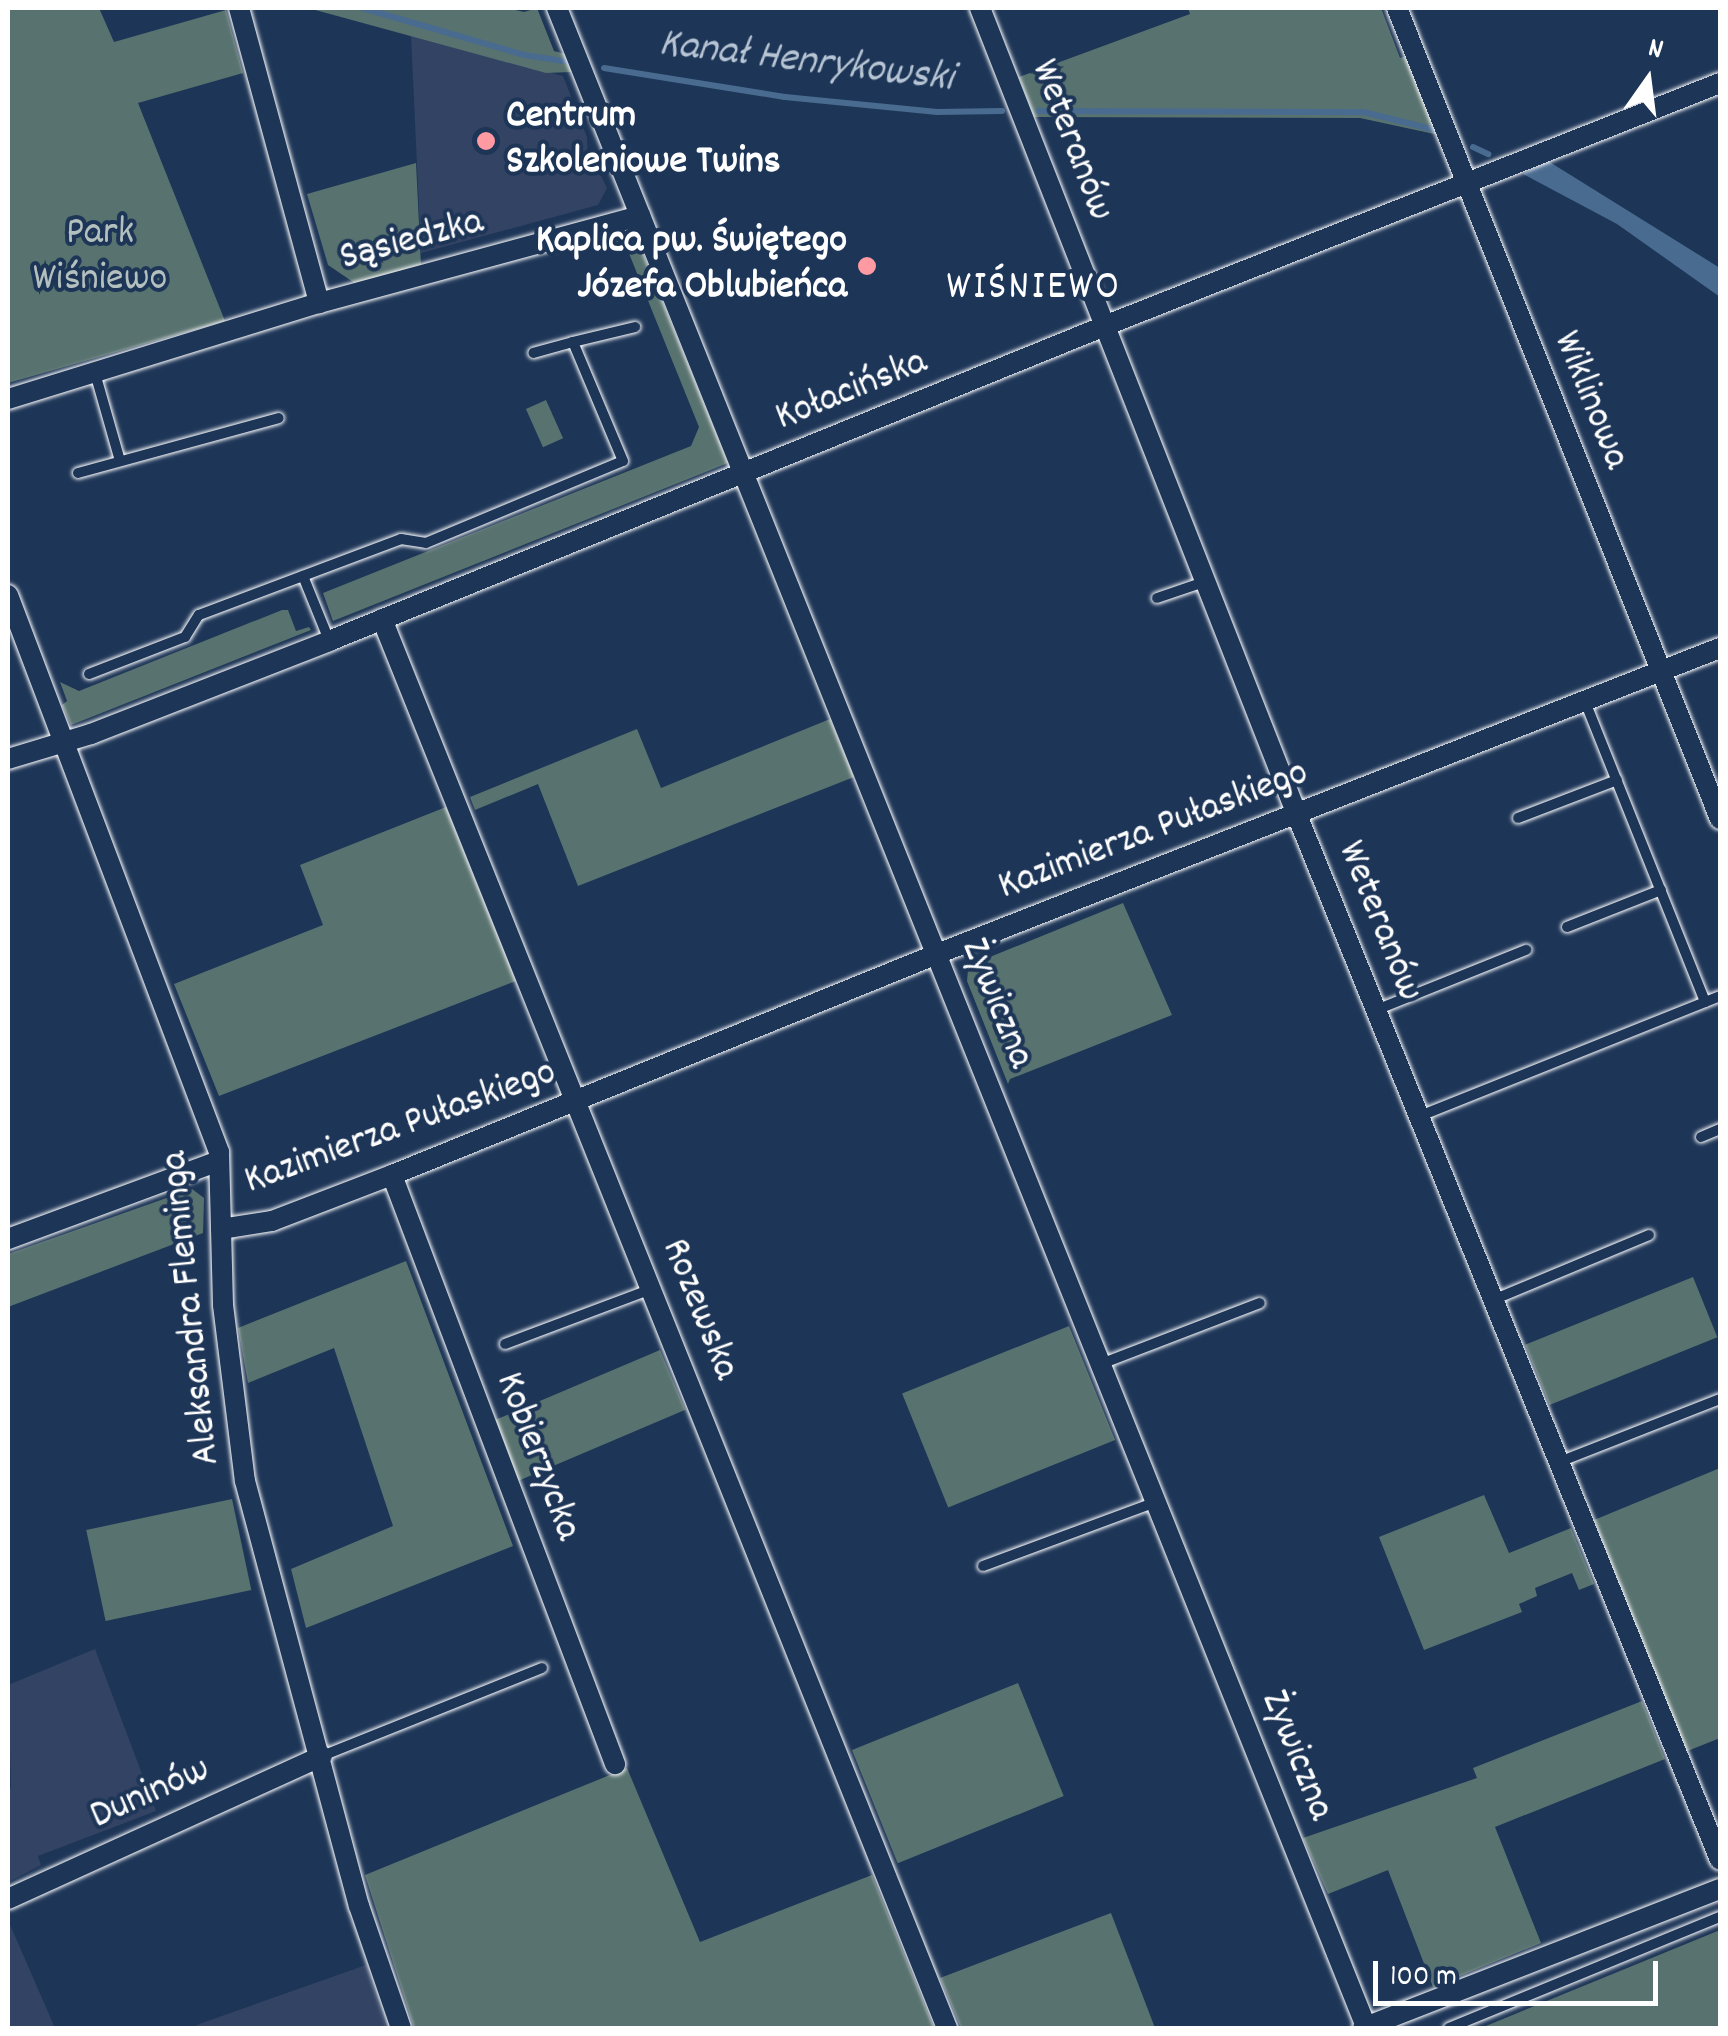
<!DOCTYPE html>
<meta charset="utf-8">
<style>
body{margin:0}
#map{position:relative;width:1728px;height:2036px;overflow:hidden;background:#1d3557;font-family:Dekko,sans-serif}
div>[style]{position:absolute}
.built>*{inset:0;background:#334364}
.green>*{inset:0;background:#58726f;transform-origin:0 0}
.water>*{inset:0;background:#496b90}
.stream>*{height:6px;margin:-3px;padding:0 3px;transform-origin:3px;border-radius:3px;background:#496b90}
.roads{filter:drop-shadow(0 0 2px #fff) drop-shadow(0 0 2px #fff)}
.service>*{height:10px;margin:-5px;padding:0 5px;transform-origin:5px;border-radius:5px;background:#1d3557}
.minor>*{height:20px;margin:-10px;padding:0 10px;transform-origin:10px;border-radius:10px;background:#1d3557}
.dots>*{width:28px;height:28px;translate:-50% -50%;box-sizing:border-box;border:5px solid #1d3557;border-radius:50%}
span{translate:-50% -50%;white-space:nowrap;text-align:center;line-height:1.15;-webkit-text-stroke:8px #1d3557;paint-order:stroke}
.poi-label{font-size:40px;color:#fff;font-weight:700}
.left{translate:0 -50%;text-align:left}
.right{translate:-100% -50%;text-align:right}
.street-label{font-size:40px;color:#fff}
.park-label{font-size:40px;color:#b4c0be}
.water-label{font-size:42px;color:#b6c4d3;font-style:italic}
.neighbourhood-label{font-size:42px;color:#fff;letter-spacing:2.5px}
.frame{position:absolute;inset:0;border:10px solid #fff;pointer-events:none}
.north{position:absolute;left:1598px;top:30px;width:100px;height:100px;-webkit-text-stroke:8px #1d3557;paint-order:stroke;rotate:14deg;font-size:28px;font-weight:700;line-height:40px;text-align:center;color:#fff}
.north::after{content:'';display:block;margin:auto;width:35px;height:45px;background:#fff;clip-path:polygon(50% 0,100% 100%,50% 72%,0 100%)}
.scale{position:absolute;left:1373px;top:1961px;width:285px;height:45px;box-sizing:border-box;border:5px solid #fff;border-top:0;padding-left:12px;font-size:30px;line-height:35px;white-space:nowrap;color:#fff;-webkit-text-stroke:8px #1d3557;paint-order:stroke}
</style>
<div id="map">
<div class="built">
<div style="clip-path:polygon(411px 35px,563px 76px,587px 137px,588px 169px,601px 176px,607px 188px,598px 205px,421px 253px)"></div>
<div style="clip-path:polygon(95px 1649px,156px 1811px,38px 1856px,41px 1865px,8px 1882px,8px 1789px,11px 1787px,8px 1685px)"></div>
<div style="clip-path:polygon(8px 1920px,55px 2028px,8px 2028px)"></div>
<div style="clip-path:polygon(366px 1965px,386px 2028px,190px 2028px,202px 2023px)"></div>
</div>
<div class="green">
<div style="clip-path:polygon(8px 8px,99px 8px,114px 42px,226px 10px,243px 73px,138px 103px,225px 321px,8px 383px)"></div>
<div style="clip-path:polygon(308px 8px,507px 8px,524px 12px,537px 8px,554px 51px,565px 54px,572px 72px,546px 73px)"></div>
<div style="clip-path:polygon(1188px 8px,1381px 8px,1400px 58px,1410px 55px,1439px 135px,1360px 118px,1034px 117px,1019px 77px,1190px 14px)"></div>
<div style="clip-path:polygon(416px 163px,421px 265px,356px 284px,328px 265px,307px 194px)"></div>
<div style="clip-path:polygon(635px 234px,728px 463px,333px 621px,323px 593px,691px 446px,699px 427px,628px 251px,609px 241px)"></div>
<div style="left:546px;top:400px;width:42px;height:22px;rotate:66deg"></div>
<div style="clip-path:polygon(282px 610px,288px 610px,296px 631px,309px 627px,311px 630px,71px 725px,62px 705px,67px 701px,60px 682px,79px 691px)"></div>
<div style="clip-path:polygon(830px 719px,854px 777px,578px 886px,538px 784px,475px 810px,470px 797px,637px 729px,661px 788px)"></div>
<div style="clip-path:polygon(446px 807px,516px 981px,219px 1096px,174px 984px,323px 925px,300px 865px)"></div>
<div style="clip-path:polygon(1123px 903px,1172px 1015px,1010px 1079px,1008px 1084px,967px 981px,968px 970px,985px 959px)"></div>
<div style="clip-path:polygon(192px 1189px,204px 1198px,203px 1233px,8px 1307px,8px 1254px)"></div>
<div style="clip-path:polygon(406px 1261px,513px 1546px,306px 1628px,291px 1569px,393px 1526px,334px 1348px,248px 1383px,238px 1328px)"></div>
<div style="left:1693px;top:1277px;width:65px;height:181px;rotate:68deg"></div>
<div style="left:1069px;top:1326px;width:123px;height:180px;rotate:68deg"></div>
<div style="left:660px;top:1350px;width:65px;height:182px;rotate:67deg"></div>
<div style="clip-path:polygon(1720px 1468px,1720px 1738px,1685px 1752px,1594px 1520px)"></div>
<div style="clip-path:polygon(1484px 1495px,1509px 1553px,1571px 1528px,1594px 1584px,1579px 1590px,1572px 1573px,1535px 1588px,1537px 1596px,1519px 1604px,1522px 1612px,1424px 1650px,1379px 1537px)"></div>
<div style="left:232px;top:1499px;width:93px;height:149px;rotate:78deg"></div>
<div style="left:1018px;top:1683px;width:122px;height:179px;rotate:68deg"></div>
<div style="clip-path:polygon(1642px 1701px,1665px 1759px,1495px 1827px,1541px 1943px,1433px 1987px,1388px 1870px,1328px 1894px,1303px 1838px,1477px 1778px,1473px 1768px)"></div>
<div style="clip-path:polygon(627px 1768px,700px 1942px,872px 1875px,934px 2028px,414px 2028px,365px 1875px)"></div>
<div style="clip-path:polygon(1111px 1913px,1155px 2028px,961px 2028px,940px 1978px)"></div>
<div style="clip-path:polygon(1720px 1930px,1720px 2028px,1481px 2028px)"></div>
</div>
<div class="water">
<div style="clip-path:polygon(1548px 161px,1720px 268px,1720px 297px,1617px 224px,1523px 174px)"></div>
</div>
<div class="stream">
<div style="left:362px;top:8px;width:169px;rotate:16.2deg"></div>
<div style="left:524px;top:55px;width:46px;rotate:8.8deg"></div>
<div style="left:604px;top:68px;width:183px;rotate:9.1deg"></div>
<div style="left:785px;top:97px;width:153px;rotate:5.6deg"></div>
<div style="left:937px;top:112px;width:65px;rotate:-0.9deg"></div>
<div style="left:1038px;top:111px;width:325px;rotate:0.2deg"></div>
<div style="left:1363px;top:112px;width:75px;rotate:13.9deg"></div>
<div style="left:1473px;top:147px;width:17px;rotate:25deg"></div>
</div>
<div class="roads">
<div class="service">
<div style="left:573px;top:342px;width:64px;rotate:-13.6deg"></div>
<div style="left:95px;top:373px;width:91px;rotate:74.1deg"></div>
<div style="left:78px;top:473px;width:208px;rotate:-15.3deg"></div>
<div style="left:303px;top:576px;width:69px;rotate:67.9deg"></div>
<div style="left:1157px;top:598px;width:50px;rotate:-18.8deg"></div>
<div style="left:89px;top:674px;width:103px;rotate:-21.1deg"></div>
<div style="left:185px;top:637px;width:26px;rotate:-58deg"></div>
<div style="left:199px;top:615px;width:216px;rotate:-20.6deg"></div>
<div style="left:401px;top:539px;width:25px;rotate:9deg"></div>
<div style="left:426px;top:543px;width:213px;rotate:-22.6deg"></div>
<div style="left:623px;top:461px;width:129px;rotate:-112.8deg"></div>
<div style="left:573px;top:342px;width:41px;rotate:164.6deg"></div>
<div style="left:1586px;top:704px;width:321px;rotate:68.2deg"></div>
<div style="left:1518px;top:818px;width:106px;rotate:-21deg"></div>
<div style="left:1567px;top:927px;width:101px;rotate:-21.5deg"></div>
<div style="left:1376px;top:1010px;width:162px;rotate:-21.8deg"></div>
<div style="left:1420px;top:1116px;width:323px;rotate:-21.8deg"></div>
<div style="left:1701px;top:1137px;width:21px;rotate:-23deg"></div>
<div style="left:1493px;top:1300px;width:169px;rotate:-22.6deg"></div>
<div style="left:505px;top:1344px;width:156px;rotate:-20.6deg"></div>
<div style="left:1101px;top:1364px;width:170px;rotate:-21deg"></div>
<div style="left:1559px;top:1462px;width:173px;rotate:-21.4deg"></div>
<div style="left:983px;top:1566px;width:184px;rotate:-20.3deg"></div>
<div style="left:322px;top:1756px;width:237px;rotate:-21.8deg"></div>
<div style="left:1449px;top:2028px;width:293px;rotate:-22.3deg"></div>
</div>
<div class="minor">
<div style="left:239px;top:8px;width:306px;rotate:74.8deg"></div>
<div style="left:557px;top:8px;width:2175px;rotate:68.16deg"></div>
<div style="left:980px;top:8px;width:867px;rotate:68.55deg"></div>
<div style="left:1297px;top:815px;width:1127px;rotate:67.96deg"></div>
<div style="left:1397px;top:8px;width:873px;rotate:68.28deg"></div>
<div style="left:8px;top:399px;width:325px;rotate:-17.2deg"></div>
<div style="left:319px;top:303px;width:333px;rotate:-15.2deg"></div>
<div style="left:8px;top:595px;width:596px;rotate:69.25deg"></div>
<div style="left:219px;top:1152px;width:153px;rotate:88.5deg"></div>
<div style="left:223px;top:1305px;width:177px;rotate:82.9deg"></div>
<div style="left:245px;top:1481px;width:440px;rotate:75deg"></div>
<div style="left:359px;top:1906px;width:129px;rotate:71deg"></div>
<div style="left:382px;top:619px;width:1518px;rotate:68.15deg"></div>
<div style="left:8px;top:759px;width:87px;rotate:-16.8deg"></div>
<div style="left:91px;top:734px;width:256px;rotate:-21.3deg"></div>
<div style="left:329px;top:641px;width:850px;rotate:-22.1deg"></div>
<div style="left:1117px;top:321px;width:648px;rotate:-21.54deg"></div>
<div style="left:392px;top:1175px;width:630px;rotate:69.26deg"></div>
<div style="left:221px;top:1229px;width:52px;rotate:-8.9deg"></div>
<div style="left:272px;top:1221px;width:129px;rotate:-21deg"></div>
<div style="left:392px;top:1175px;width:588px;rotate:-22.07deg"></div>
<div style="left:937px;top:954px;width:841px;rotate:-21.35deg"></div>
<div style="left:8px;top:1239px;width:225px;rotate:-20.3deg"></div>
<div style="left:8px;top:1899px;width:345px;rotate:-24.5deg"></div>
<div style="left:1363px;top:2028px;width:383px;rotate:-21.3deg"></div>
</div>
</div>
<div class="dots">
<div style="left:486px;top:141px;background:#ff9aa2"></div>
<div style="left:867px;top:266px;background:#ff9aa2"></div>
</div>
<div class="poi-label">
<span class="left" style="left:506px;top:141px">Centrum<br>Szkoleniowe Twins</span>
<span class="right" style="left:847px;top:266px">Kaplica pw. Świętego<br>Józefa Oblubieńca</span>
</div>
<div class="street-label">
<span style="left:1070px;top:141px;rotate:69deg">Weteranów</span>
<span style="left:412px;top:242px;rotate:-15deg">Sąsiedzka</span>
<span style="left:852px;top:392px;rotate:-22deg">Kołacińska</span>
<span style="left:1589px;top:401px;rotate:68deg">Wiklinowa</span>
<span style="left:1154px;top:832px;rotate:-21deg">Kazimierza Pułaskiego</span>
<span style="left:1378px;top:922px;rotate:68deg">Weteranów</span>
<span style="left:995px;top:1004px;rotate:68deg">Żywiczna</span>
<span style="left:401px;top:1129px;rotate:-20deg">Kazimierza Pułaskiego</span>
<span style="left:193px;top:1308px;rotate:-96deg">Aleksandra Fleminga</span>
<span style="left:698px;top:1310px;rotate:68deg">Rozewska</span>
<span style="left:536px;top:1457px;rotate:69deg">Kobierzycka</span>
<span style="left:1295px;top:1756px;rotate:68deg">Żywiczna</span>
<span style="left:151px;top:1795px;rotate:-24deg">Duninów</span>
</div>
<div class="park-label">
<span style="left:100px;top:258px">Park<br>Wiśniewo</span>
</div>
<div class="water-label">
<span style="left:806px;top:63px;rotate:7deg">Kanał Henrykowski</span>
</div>
<div class="neighbourhood-label">
<span style="left:1034px;top:289px">WIŚNIEWO</span>
</div>
<div class="frame"></div>
<div class="north">N</div>
<div class="scale">100 m</div>
</div>
